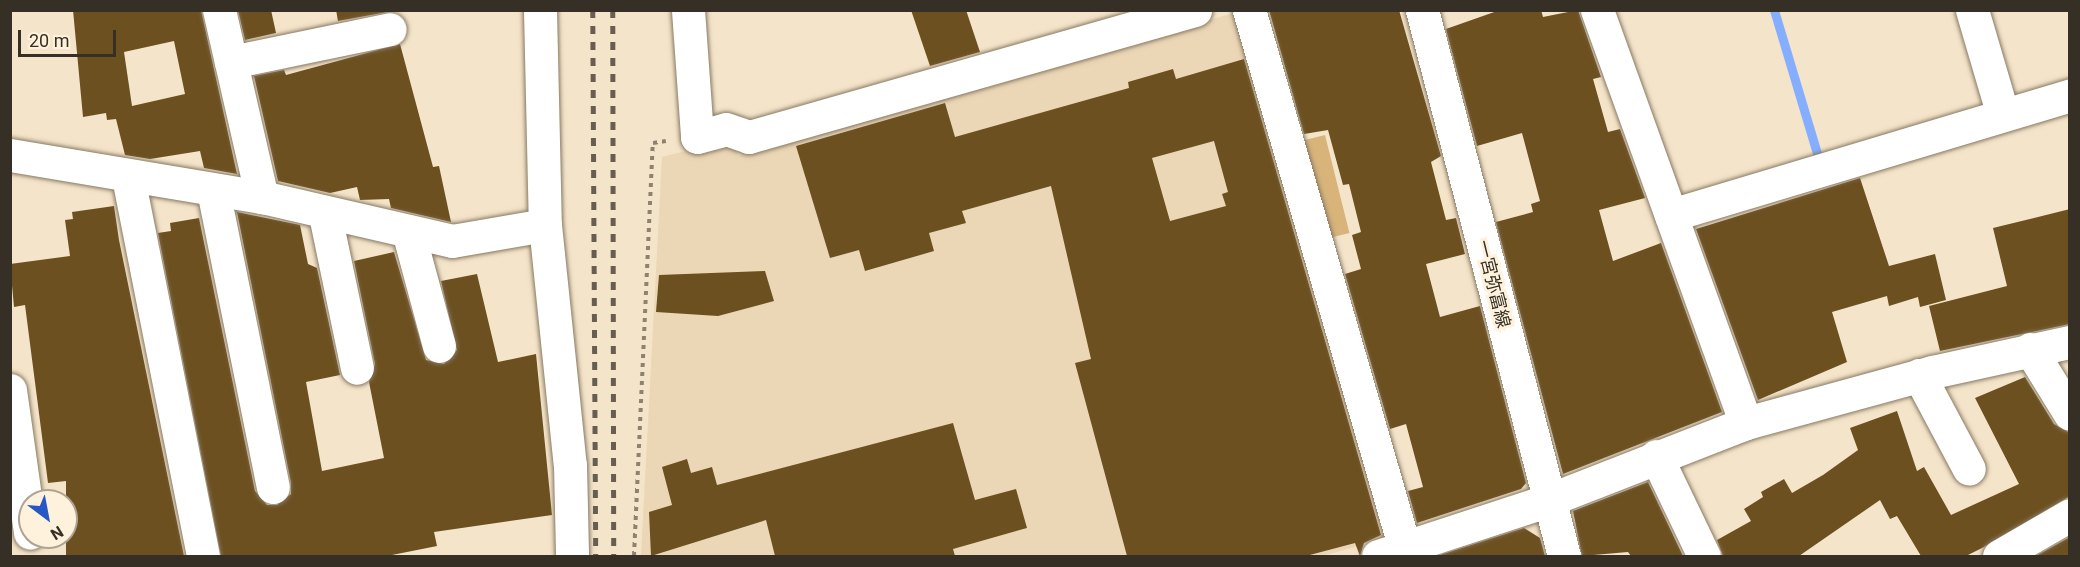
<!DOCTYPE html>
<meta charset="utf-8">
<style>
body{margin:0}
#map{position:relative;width:2080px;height:567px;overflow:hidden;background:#f4e4ca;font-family:Roboto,"Noto Sans JP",sans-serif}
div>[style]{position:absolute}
.built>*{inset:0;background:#ebd6b6}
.green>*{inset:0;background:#d8b47b;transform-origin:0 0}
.stream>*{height:9px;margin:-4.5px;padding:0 4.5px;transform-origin:4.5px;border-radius:4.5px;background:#86aefe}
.building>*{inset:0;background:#6c5020}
.path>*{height:4px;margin-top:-2px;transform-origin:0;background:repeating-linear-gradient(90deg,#8d8271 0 4.5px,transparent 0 9px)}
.roads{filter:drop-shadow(0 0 2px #887962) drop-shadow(0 0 2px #887962)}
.minor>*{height:33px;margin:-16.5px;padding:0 16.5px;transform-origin:16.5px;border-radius:16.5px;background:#fff}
.major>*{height:33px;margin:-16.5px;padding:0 16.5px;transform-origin:16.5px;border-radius:16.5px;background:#fff}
.rail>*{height:4.5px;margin-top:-2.25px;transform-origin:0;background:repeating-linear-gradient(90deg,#675e50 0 8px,transparent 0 16px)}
span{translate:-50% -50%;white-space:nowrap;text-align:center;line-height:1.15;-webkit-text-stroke:6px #fff2dd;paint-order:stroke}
.street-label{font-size:18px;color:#352f25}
.frame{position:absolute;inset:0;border:12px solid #352f25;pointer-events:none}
.north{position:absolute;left:18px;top:489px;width:60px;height:60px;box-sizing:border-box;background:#fff2dd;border:2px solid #aea493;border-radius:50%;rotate:148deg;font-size:16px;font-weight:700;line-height:24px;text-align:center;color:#352f25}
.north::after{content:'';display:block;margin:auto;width:21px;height:27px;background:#2757c5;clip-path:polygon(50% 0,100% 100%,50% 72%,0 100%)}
.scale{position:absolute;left:18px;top:30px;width:98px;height:27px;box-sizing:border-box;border:3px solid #352f25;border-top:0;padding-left:8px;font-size:18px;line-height:21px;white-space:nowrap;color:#352f25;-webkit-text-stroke:4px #fff2dd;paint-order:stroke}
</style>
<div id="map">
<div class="built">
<div style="clip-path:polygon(1237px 12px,1392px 537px,1322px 556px,641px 556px,662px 157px,724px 141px,735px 145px,738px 156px)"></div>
</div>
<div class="green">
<div style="left:1325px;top:135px;width:101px;height:30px;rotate:76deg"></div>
</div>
<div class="stream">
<div style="left:1774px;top:10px;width:157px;rotate:73.3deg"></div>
</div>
<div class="building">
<div style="clip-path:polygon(evenodd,73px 10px,201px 10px,237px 174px,204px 168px,200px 151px,150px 159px,125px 155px,116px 119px,107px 120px,106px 113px,83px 117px,73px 10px,174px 41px,185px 94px,132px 106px,124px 52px,174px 41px)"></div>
<div style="clip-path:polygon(238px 10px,271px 10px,276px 33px,245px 40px)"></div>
<div style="clip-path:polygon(336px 10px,392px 10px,393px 11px,338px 21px)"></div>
<div style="clip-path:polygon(911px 10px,966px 10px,980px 52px,930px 66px)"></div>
<div style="clip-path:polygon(1269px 10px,1399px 10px,1441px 156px,1431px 162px,1446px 220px,1456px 218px,1465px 254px,1426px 264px,1440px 317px,1480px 306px,1526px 483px,1521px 489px,1417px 523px,1408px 491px,1423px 487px,1406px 424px,1390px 429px,1345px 274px,1361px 269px,1352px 235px,1361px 232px,1349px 184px,1343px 185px,1328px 130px,1304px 134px)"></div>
<div style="clip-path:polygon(1500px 10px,1541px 10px,1543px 17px,1578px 10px,1601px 77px,1593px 79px,1608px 132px,1620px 129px,1645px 198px,1599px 210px,1613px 261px,1661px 243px,1722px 412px,1563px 474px,1496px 222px,1533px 212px,1531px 204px,1540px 201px,1522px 133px,1477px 146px,1446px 29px)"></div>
<div style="clip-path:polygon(400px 44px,433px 167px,439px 166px,451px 222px,391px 208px,389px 199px,360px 200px,357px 187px,330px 193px,278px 181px,254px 76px,284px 70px,286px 75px)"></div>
<div style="clip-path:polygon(evenodd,1244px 59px,1381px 535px,1364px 543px,1360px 556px,1355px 543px,1306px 556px,1127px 556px,1075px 363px,1091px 359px,1051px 186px,962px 211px,966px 223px,929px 233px,934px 251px,865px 271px,859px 250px,830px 258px,796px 146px,945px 103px,955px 137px,1129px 88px,1128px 82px,1173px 69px,1176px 79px,1244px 59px,1214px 141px,1228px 192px,1222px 194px,1226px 206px,1170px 221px,1152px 158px,1214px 141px)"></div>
<div style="clip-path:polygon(1860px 178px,1889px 266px,1935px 254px,1946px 300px,1920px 307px,1918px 297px,1889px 306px,1887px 296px,1832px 312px,1847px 362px,1758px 400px,1696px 229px)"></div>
<div style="clip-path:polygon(114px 206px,119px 240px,184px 556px,66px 556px,66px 481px,48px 483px,25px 305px,14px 307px,10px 264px,70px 256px,65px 220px,73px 219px,72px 212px)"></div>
<div style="clip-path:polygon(2070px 209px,2070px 324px,1940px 351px,1929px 306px,2007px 286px,1993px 228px)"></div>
<div style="clip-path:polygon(237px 212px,300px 225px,308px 264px,317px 268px,340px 375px,306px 382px,322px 471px,384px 458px,369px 382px,375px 364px,354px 261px,394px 252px,426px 360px,444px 364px,457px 350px,441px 281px,477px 274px,498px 362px,536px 354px,552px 515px,434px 532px,437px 546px,387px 556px,221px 556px,158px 233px,171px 231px,170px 223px,199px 218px,255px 491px,267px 505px,277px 505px,291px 494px,291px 483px)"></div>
<div style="clip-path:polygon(765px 271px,774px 301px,718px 316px,656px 312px,659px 275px)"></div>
<div style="clip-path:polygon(2025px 377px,2054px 424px,2070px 433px,2070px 496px,1982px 548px,1966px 556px,1921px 556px,1897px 516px,1890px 519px,1880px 500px,1799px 556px,1723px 556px,1717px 540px,1751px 521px,1744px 509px,1763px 497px,1761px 492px,1784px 479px,1792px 493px,1823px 475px,1858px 450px,1850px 428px,1897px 411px,1917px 471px,1924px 467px,1951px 515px,2019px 484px,1975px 398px)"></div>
<div style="clip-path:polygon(953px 423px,975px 500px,1016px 489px,1027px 528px,953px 549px,955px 556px,775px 556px,766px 520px,651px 556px,649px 512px,672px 505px,662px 467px,687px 459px,691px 473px,712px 467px,717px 485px)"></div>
<div style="clip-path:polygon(1648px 482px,1683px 556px,1631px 556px,1628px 552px,1582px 556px,1573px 511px)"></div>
<div style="clip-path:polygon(1524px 528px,1540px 538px,1545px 556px,1437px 556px)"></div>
<div style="clip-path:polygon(2070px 537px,2070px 556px,2036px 556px)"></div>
</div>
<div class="path">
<div style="left:634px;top:556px;width:413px;rotate:-87.4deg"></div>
<div style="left:653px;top:143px;width:13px;rotate:-9deg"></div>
</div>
<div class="roads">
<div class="minor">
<div style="left:219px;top:10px;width:192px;rotate:77.1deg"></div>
<div style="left:540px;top:10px;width:215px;rotate:88.7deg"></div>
<div style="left:545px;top:225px;width:241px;rotate:84.1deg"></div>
<div style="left:570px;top:465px;width:91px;rotate:88.7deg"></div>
<div style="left:688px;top:10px;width:127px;rotate:85.9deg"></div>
<div style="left:697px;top:137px;width:30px;rotate:-15deg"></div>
<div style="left:726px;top:129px;width:24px;rotate:19deg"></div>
<div style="left:749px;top:137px;width:464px;rotate:-15.9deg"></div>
<div style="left:1249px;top:10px;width:561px;rotate:73.86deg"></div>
<div style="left:1597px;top:10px;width:439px;rotate:70.2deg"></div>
<div style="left:1972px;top:10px;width:109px;rotate:73.6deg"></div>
<div style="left:231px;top:62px;width:162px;rotate:-11.7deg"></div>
<div style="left:10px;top:155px;width:255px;rotate:9.5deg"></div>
<div style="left:262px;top:197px;width:195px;rotate:13deg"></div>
<div style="left:452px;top:241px;width:94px;rotate:-9.8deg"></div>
<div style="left:128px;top:177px;width:386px;rotate:78.8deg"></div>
<div style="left:213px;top:190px;width:303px;rotate:78.6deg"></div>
<div style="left:325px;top:215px;width:156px;rotate:78.2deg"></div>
<div style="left:1671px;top:215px;width:417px;rotate:-16.7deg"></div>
<div style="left:408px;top:231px;width:119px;rotate:74.9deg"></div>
<div style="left:2030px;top:349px;width:76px;rotate:58.4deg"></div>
<div style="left:1919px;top:375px;width:106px;rotate:62deg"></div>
<div style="left:10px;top:390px;width:144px;rotate:82deg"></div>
<div style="left:1656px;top:456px;width:111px;rotate:64.4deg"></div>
<div style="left:1378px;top:556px;width:180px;rotate:-18.1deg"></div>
<div style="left:1549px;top:500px;width:212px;rotate:-21.3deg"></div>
<div style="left:1746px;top:423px;width:193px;rotate:-15.3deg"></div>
<div style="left:1932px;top:372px;width:141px;rotate:-12.3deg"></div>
<div style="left:1999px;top:556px;width:82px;rotate:-30deg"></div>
</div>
<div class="major">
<div style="left:1422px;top:10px;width:564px;rotate:75.42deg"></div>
</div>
</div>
<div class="rail">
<div style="left:593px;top:10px;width:546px;rotate:89.69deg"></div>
<div style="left:613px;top:10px;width:546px;rotate:89.9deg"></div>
</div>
<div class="street-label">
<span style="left:1493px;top:284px;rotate:76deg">一宮弥富線</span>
</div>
<div class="frame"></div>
<div class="north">N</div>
<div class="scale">20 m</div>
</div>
